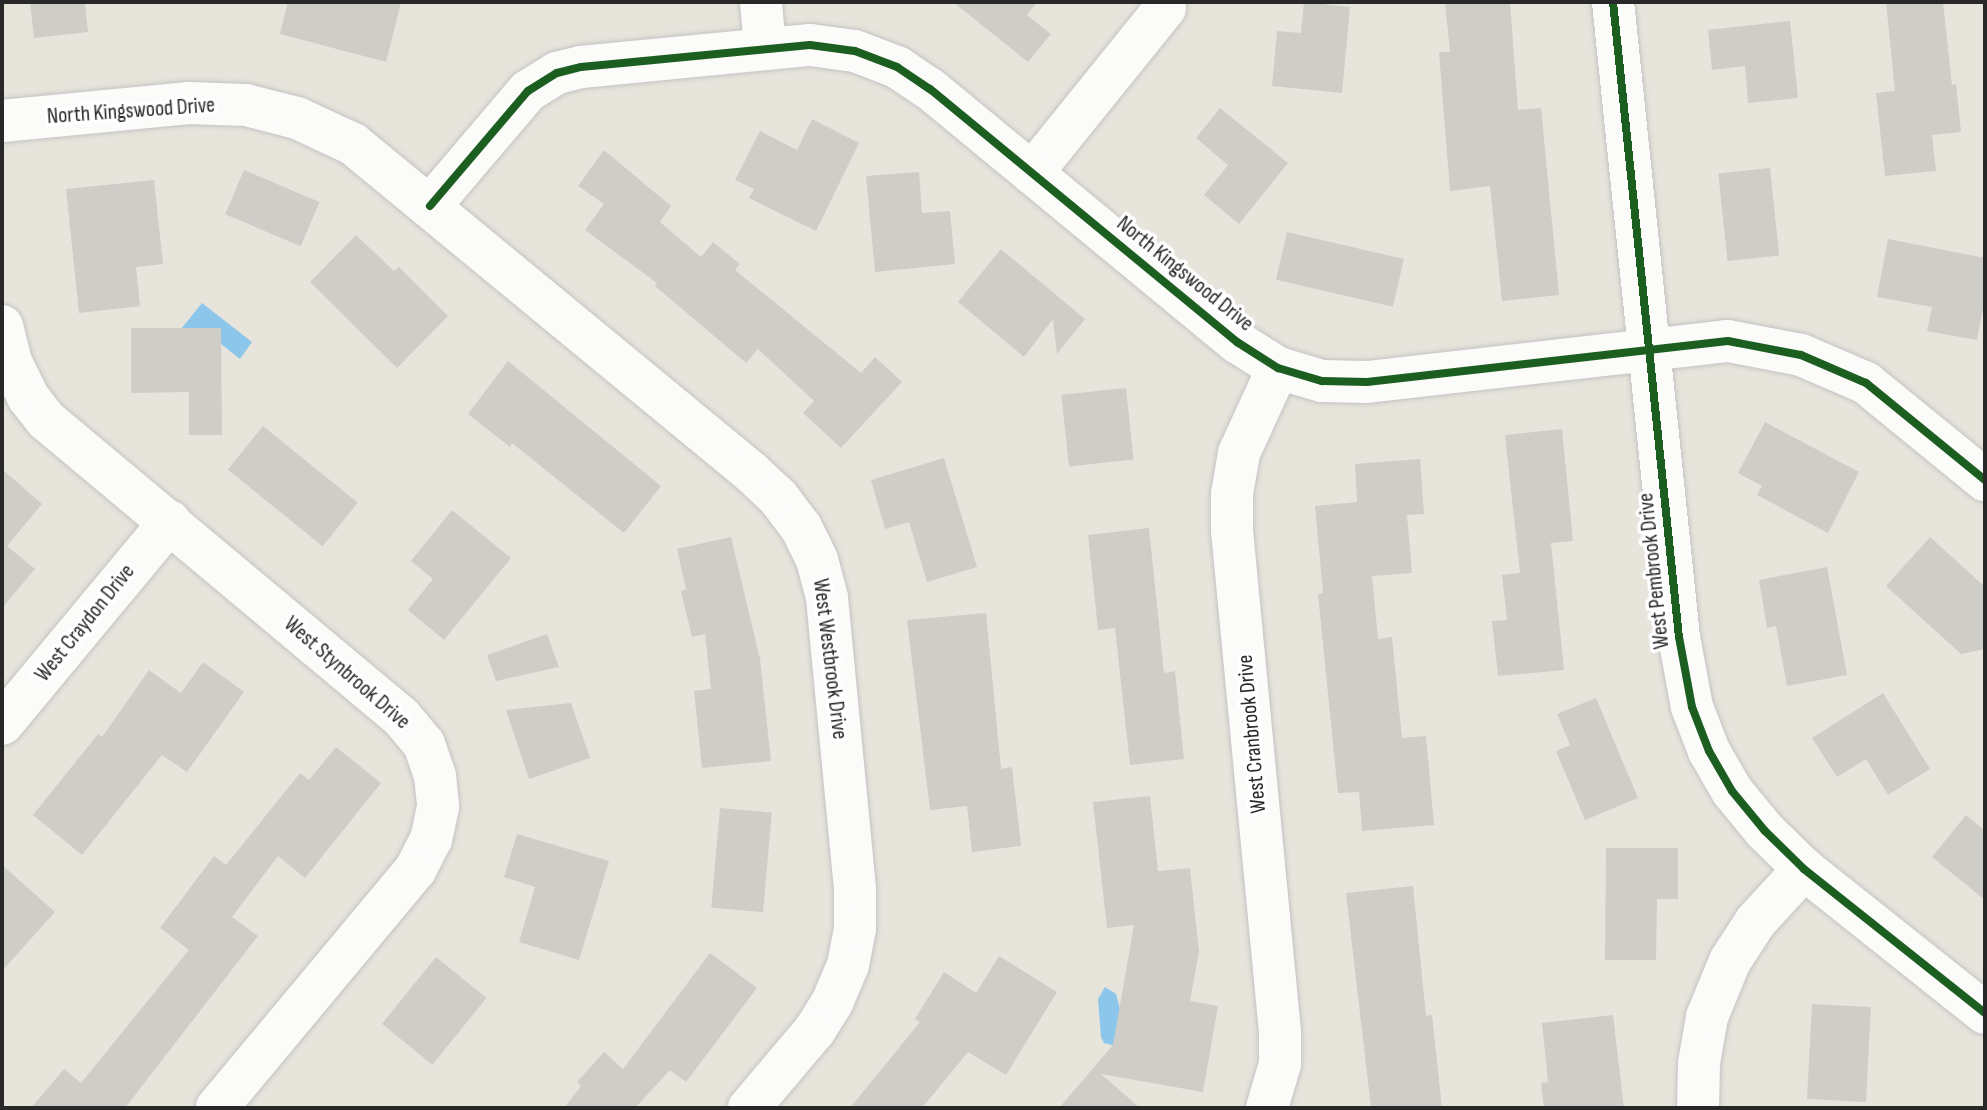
<!DOCTYPE html>
<style>
body{margin:0}
#map{position:relative;width:1987px;height:1110px;overflow:hidden;background:#e7e4dc;font-family:"Sofia Sans Condensed",sans-serif}
div>[style]{position:absolute}
.water>*{inset:0;background:#8dc6eb}
.building>*{inset:0;background:#cfcdc8;transform-origin:0 0}
.roads{filter:drop-shadow(0 0 2px #c4c3c2) drop-shadow(0 0 2px #c4c3c2)}
.minor>*{height:42px;margin:-21px;padding:0 21px;transform-origin:21px;border-radius:21px;background:#fbfbfa}
.cycleway>*{height:8px;margin:-4px;padding:0 4px;transform-origin:4px;border-radius:4px;background:#1b5e20}
span{translate:-50% -50%;white-space:nowrap;text-align:center;line-height:1.15;-webkit-text-stroke:7px #fff;paint-order:stroke}
.street-label{font-size:22px;color:#282828}
.frame{position:absolute;inset:0;border:4px solid #282828;pointer-events:none}
</style>
<div id="map">
<div class="water">
<div style="clip-path:polygon(202px 303px,252px 342px,240px 359px,216px 340px,177px 334px)"></div>
<div style="clip-path:polygon(1105px 987px,1116px 994px,1120px 1009px,1116px 1046px,1104px 1043px,1101px 1037px,1098px 999px)"></div>
</div>
<div class="building">
<div style="clip-path:polygon(30px 2px,85px 2px,88px 32px,34px 38px)"></div>
<div style="clip-path:polygon(288px 2px,401px 2px,386px 62px,280px 34px)"></div>
<div style="clip-path:polygon(953px 2px,1037px 2px,1027px 15px,1051px 34px,1028px 62px)"></div>
<div style="clip-path:polygon(1304px 2px,1350px 7px,1342px 93px,1272px 86px,1277px 31px,1301px 33px)"></div>
<div style="clip-path:polygon(1445px 2px,1510px 2px,1518px 110px,1541px 108px,1559px 295px,1502px 301px,1490px 186px,1450px 191px,1439px 52px,1450px 52px)"></div>
<div style="clip-path:polygon(1886px 2px,1943px 2px,1952px 85px,1956px 84px,1961px 132px,1932px 135px,1936px 171px,1885px 176px,1876px 93px,1895px 91px)"></div>
<div style="clip-path:polygon(1790px 21px,1798px 98px,1748px 103px,1745px 66px,1712px 70px,1708px 30px)"></div>
<div style="clip-path:polygon(1220px 108px,1288px 163px,1239px 224px,1204px 195px,1228px 165px,1196px 138px)"></div>
<div style="clip-path:polygon(812px 119px,859px 143px,816px 231px,749px 198px,754px 189px,735px 180px,760px 131px,797px 150px)"></div>
<div style="clip-path:polygon(604px 150px,671px 206px,660px 222px,701px 257px,713px 242px,740px 264px,735px 270px,861px 373px,875px 357px,902px 382px,841px 448px,803px 413px,814px 401px,758px 349px,746px 363px,655px 286px,657px 283px,585px 230px,604px 204px,578px 186px)"></div>
<div style="left:1770px;top:168px;width:88px;height:52px;rotate:84deg"></div>
<div style="left:244px;top:170px;width:82px;height:48px;rotate:23deg"></div>
<div style="clip-path:polygon(919px 172px,922px 213px,950px 211px,955px 264px,875px 272px,866px 176px)"></div>
<div style="clip-path:polygon(154px 180px,163px 264px,136px 267px,140px 306px,79px 313px,66px 189px)"></div>
<div style="left:1287px;top:232px;width:120px;height:49px;rotate:13deg"></div>
<div style="clip-path:polygon(356px 235px,394px 271px,399px 267px,448px 316px,397px 368px,310px 282px)"></div>
<div style="clip-path:polygon(1888px 239px,1985px 258px,1985px 298px,1977px 340px,1927px 331px,1932px 307px,1877px 297px)"></div>
<div style="clip-path:polygon(1001px 249px,1085px 319px,1057px 354px,1053px 319px,1024px 357px,958px 302px)"></div>
<div style="clip-path:polygon(131px 328px,221px 328px,222px 435px,189px 435px,189px 392px,131px 393px)"></div>
<div style="clip-path:polygon(508px 361px,661px 486px,624px 533px,512px 443px,510px 447px,468px 414px)"></div>
<div style="left:1126px;top:388px;width:72px;height:65px;rotate:84deg"></div>
<div style="clip-path:polygon(1765px 422px,1859px 472px,1828px 533px,1757px 495px,1762px 486px,1738px 473px)"></div>
<div style="left:263px;top:426px;width:122px;height:56px;rotate:39deg"></div>
<div style="clip-path:polygon(1562px 429px,1573px 541px,1551px 543px,1564px 670px,1498px 676px,1492px 621px,1507px 620px,1502px 575px,1520px 573px,1505px 435px)"></div>
<div style="clip-path:polygon(944px 458px,977px 567px,927px 582px,909px 522px,885px 529px,871px 480px)"></div>
<div style="clip-path:polygon(1420px 459px,1424px 514px,1407px 515px,1412px 573px,1372px 576px,1378px 639px,1392px 637px,1402px 738px,1426px 736px,1434px 825px,1362px 831px,1359px 792px,1338px 793px,1318px 594px,1323px 593px,1315px 506px,1357px 502px,1355px 464px)"></div>
<div style="clip-path:polygon(2px 469px,42px 504px,7px 546px,35px 569px,2px 608px)"></div>
<div style="clip-path:polygon(452px 510px,511px 558px,444px 640px,408px 610px,433px 579px,411px 561px)"></div>
<div style="clip-path:polygon(1149px 528px,1164px 673px,1175px 671px,1184px 759px,1130px 765px,1115px 628px,1098px 630px,1088px 535px)"></div>
<div style="clip-path:polygon(731px 537px,760px 659px,771px 761px,702px 768px,694px 691px,711px 689px,705px 634px,692px 637px,681px 591px,686px 589px,677px 549px)"></div>
<div style="clip-path:polygon(1930px 537px,1985px 587px,1985px 649px,1961px 654px,1886px 586px)"></div>
<div style="clip-path:polygon(1827px 567px,1847px 675px,1787px 686px,1776px 626px,1767px 628px,1759px 580px)"></div>
<div style="clip-path:polygon(986px 613px,1001px 769px,1012px 767px,1021px 846px,972px 852px,967px 806px,930px 810px,907px 620px)"></div>
<div style="clip-path:polygon(547px 634px,559px 667px,496px 681px,487px 655px)"></div>
<div style="clip-path:polygon(203px 662px,244px 692px,187px 772px,162px 755px,82px 855px,33px 815px,98px 734px,102px 737px,149px 670px,181px 693px)"></div>
<div style="clip-path:polygon(1883px 693px,1930px 769px,1888px 795px,1866px 759px,1837px 777px,1812px 738px)"></div>
<div style="clip-path:polygon(1596px 698px,1638px 798px,1585px 820px,1556px 751px,1570px 745px,1557px 714px)"></div>
<div style="clip-path:polygon(571px 703px,590px 758px,529px 779px,506px 710px)"></div>
<div style="clip-path:polygon(336px 747px,381px 783px,305px 878px,278px 856px,232px 917px,258px 936px,125px 1108px,31px 1108px,64px 1069px,81px 1083px,189px 950px,160px 928px,214px 856px,226px 865px,300px 773px,309px 780px)"></div>
<div style="clip-path:polygon(1150px 796px,1158px 871px,1190px 868px,1199px 952px,1190px 1001px,1218px 1006px,1203px 1092px,1101px 1074px,1140px 1108px,1059px 1108px,1113px 1045px,1134px 925px,1107px 928px,1093px 802px)"></div>
<div style="left:720px;top:808px;width:52px;height:100px;rotate:5deg"></div>
<div style="clip-path:polygon(1966px 815px,1985px 831px,1985px 900px,1932px 857px)"></div>
<div style="clip-path:polygon(517px 834px,609px 861px,579px 960px,519px 942px,535px 887px,504px 877px)"></div>
<div style="clip-path:polygon(1606px 848px,1678px 848px,1678px 899px,1657px 899px,1656px 960px,1605px 960px)"></div>
<div style="clip-path:polygon(2px 865px,55px 912px,2px 971px)"></div>
<div style="clip-path:polygon(1413px 886px,1426px 1016px,1432px 1015px,1442px 1108px,1371px 1108px,1346px 893px)"></div>
<div style="clip-path:polygon(710px 953px,757px 988px,686px 1082px,670px 1070px,635px 1108px,564px 1108px,581px 1086px,577px 1082px,604px 1052px,623px 1069px)"></div>
<div style="clip-path:polygon(999px 956px,1057px 992px,1006px 1075px,968px 1052px,922px 1108px,850px 1108px,920px 1022px,915px 1019px,944px 972px,976px 993px)"></div>
<div style="left:436px;top:957px;width:65px;height:86px;rotate:39deg"></div>
<div style="left:1812px;top:1004px;width:59px;height:95px;rotate:3deg"></div>
<div style="clip-path:polygon(1613px 1015px,1624px 1108px,1544px 1108px,1541px 1083px,1548px 1082px,1542px 1023px)"></div>
</div>
<div class="roads">
<div class="minor">
<div style="left:761px;top:2px;width:47px;rotate:85.1deg"></div>
<div style="left:1613px;top:2px;width:638px;rotate:84.07deg"></div>
<div style="left:1679px;top:637px;width:71px;rotate:79.5deg"></div>
<div style="left:1692px;top:707px;width:47px;rotate:68.9deg"></div>
<div style="left:1709px;top:751px;width:46px;rotate:60.1deg"></div>
<div style="left:1732px;top:791px;width:52px;rotate:50.5deg"></div>
<div style="left:1765px;top:831px;width:54px;rotate:44.3deg"></div>
<div style="left:1804px;top:869px;width:231px;rotate:38.5deg"></div>
<div style="left:2px;top:121px;width:188px;rotate:-5.5deg"></div>
<div style="left:189px;top:103px;width:57px;rotate:2deg"></div>
<div style="left:246px;top:105px;width:53px;rotate:14.3deg"></div>
<div style="left:297px;top:118px;width:62px;rotate:24.9deg"></div>
<div style="left:353px;top:144px;width:516px;rotate:39.49deg"></div>
<div style="left:751px;top:472px;width:37px;rotate:43deg"></div>
<div style="left:778px;top:497px;width:38px;rotate:53deg"></div>
<div style="left:801px;top:527px;width:37px;rotate:64deg"></div>
<div style="left:817px;top:560px;width:39px;rotate:75deg"></div>
<div style="left:827px;top:598px;width:293px;rotate:84.5deg"></div>
<div style="left:855px;top:890px;width:39px;rotate:90deg"></div>
<div style="left:855px;top:929px;width:37px;rotate:101deg"></div>
<div style="left:848px;top:965px;width:39px;rotate:113deg"></div>
<div style="left:833px;top:1001px;width:36px;rotate:122deg"></div>
<div style="left:814px;top:1031px;width:101px;rotate:130.2deg"></div>
<div style="left:1032px;top:173px;width:212px;rotate:-51.1deg"></div>
<div style="left:430px;top:206px;width:151px;rotate:-49.6deg"></div>
<div style="left:528px;top:91px;width:34px;rotate:-32deg"></div>
<div style="left:557px;top:73px;width:25px;rotate:-14deg"></div>
<div style="left:581px;top:67px;width:230px;rotate:-5.5deg"></div>
<div style="left:810px;top:45px;width:45px;rotate:7.6deg"></div>
<div style="left:855px;top:51px;width:45px;rotate:20.9deg"></div>
<div style="left:897px;top:67px;width:40px;rotate:34deg"></div>
<div style="left:930px;top:89px;width:398px;rotate:39.5deg"></div>
<div style="left:1237px;top:342px;width:49px;rotate:32.4deg"></div>
<div style="left:1278px;top:368px;width:46px;rotate:16.5deg"></div>
<div style="left:1322px;top:381px;width:45px;rotate:1.3deg"></div>
<div style="left:1367px;top:382px;width:363px;rotate:-6.5deg"></div>
<div style="left:1728px;top:341px;width:74px;rotate:10.9deg"></div>
<div style="left:1801px;top:355px;width:71px;rotate:23.3deg"></div>
<div style="left:1866px;top:383px;width:154px;rotate:39.2deg"></div>
<div style="left:2px;top:326px;width:37px;rotate:76deg"></div>
<div style="left:11px;top:362px;width:39px;rotate:64deg"></div>
<div style="left:28px;top:397px;width:29px;rotate:52deg"></div>
<div style="left:46px;top:420px;width:464px;rotate:39.9deg"></div>
<div style="left:402px;top:718px;width:34px;rotate:50deg"></div>
<div style="left:424px;top:744px;width:34px;rotate:71deg"></div>
<div style="left:435px;top:776px;width:31px;rotate:84deg"></div>
<div style="left:438px;top:807px;width:33px;rotate:102deg"></div>
<div style="left:431px;top:839px;width:35px;rotate:117deg"></div>
<div style="left:415px;top:870px;width:310px;rotate:129.8deg"></div>
<div style="left:2px;top:724px;width:263px;rotate:-50.3deg"></div>
<div style="left:1267px;top:1108px;width:46px;rotate:-73.5deg"></div>
<div style="left:1280px;top:1064px;width:32px;rotate:-90deg"></div>
<div style="left:1280px;top:1032px;width:503px;rotate:-95.47deg"></div>
<div style="left:1232px;top:531px;width:37px;rotate:-90deg"></div>
<div style="left:1232px;top:494px;width:42px;rotate:-80.3deg"></div>
<div style="left:1239px;top:453px;width:94px;rotate:-65.4deg"></div>
<div style="left:1698px;top:1108px;width:45px;rotate:-88.7deg"></div>
<div style="left:1699px;top:1063px;width:47px;rotate:-80.1deg"></div>
<div style="left:1707px;top:1017px;width:61px;rotate:-67.7deg"></div>
<div style="left:1730px;top:961px;width:48px;rotate:-57deg"></div>
<div style="left:1756px;top:921px;width:71px;rotate:-47.3deg"></div>
</div>
</div>
<div class="cycleway">
<div style="left:1613px;top:2px;width:638px;rotate:84.07deg"></div>
<div style="left:1679px;top:637px;width:71px;rotate:79.5deg"></div>
<div style="left:1692px;top:707px;width:47px;rotate:68.9deg"></div>
<div style="left:1709px;top:751px;width:46px;rotate:60.1deg"></div>
<div style="left:1732px;top:791px;width:52px;rotate:50.5deg"></div>
<div style="left:1765px;top:831px;width:54px;rotate:44.3deg"></div>
<div style="left:1804px;top:869px;width:231px;rotate:38.5deg"></div>
<div style="left:430px;top:206px;width:151px;rotate:-49.6deg"></div>
<div style="left:528px;top:91px;width:34px;rotate:-32deg"></div>
<div style="left:557px;top:73px;width:25px;rotate:-14deg"></div>
<div style="left:581px;top:67px;width:230px;rotate:-5.5deg"></div>
<div style="left:810px;top:45px;width:45px;rotate:7.6deg"></div>
<div style="left:855px;top:51px;width:45px;rotate:20.9deg"></div>
<div style="left:897px;top:67px;width:40px;rotate:34deg"></div>
<div style="left:930px;top:89px;width:398px;rotate:39.5deg"></div>
<div style="left:1237px;top:342px;width:49px;rotate:32.4deg"></div>
<div style="left:1278px;top:368px;width:46px;rotate:16.5deg"></div>
<div style="left:1322px;top:381px;width:45px;rotate:1.3deg"></div>
<div style="left:1367px;top:382px;width:363px;rotate:-6.5deg"></div>
<div style="left:1728px;top:341px;width:74px;rotate:10.9deg"></div>
<div style="left:1801px;top:355px;width:71px;rotate:23.3deg"></div>
<div style="left:1866px;top:383px;width:154px;rotate:39.2deg"></div>
</div>
<div class="street-label">
<span style="left:131px;top:111px;rotate:-4deg">North Kingswood Drive</span>
<span style="left:1185px;top:274px;rotate:39deg">North Kingswood Drive</span>
<span style="left:1654px;top:571px;rotate:-96deg">West Pembrook Drive</span>
<span style="left:85px;top:623px;rotate:-51deg">West Craydon Drive</span>
<span style="left:830px;top:659px;rotate:83deg">West Westbrook Drive</span>
<span style="left:347px;top:673px;rotate:41deg">West Stynbrook Drive</span>
<span style="left:1252px;top:734px;rotate:-95deg">West Cranbrook Drive</span>
</div>
<div class="frame"></div>
</div>
